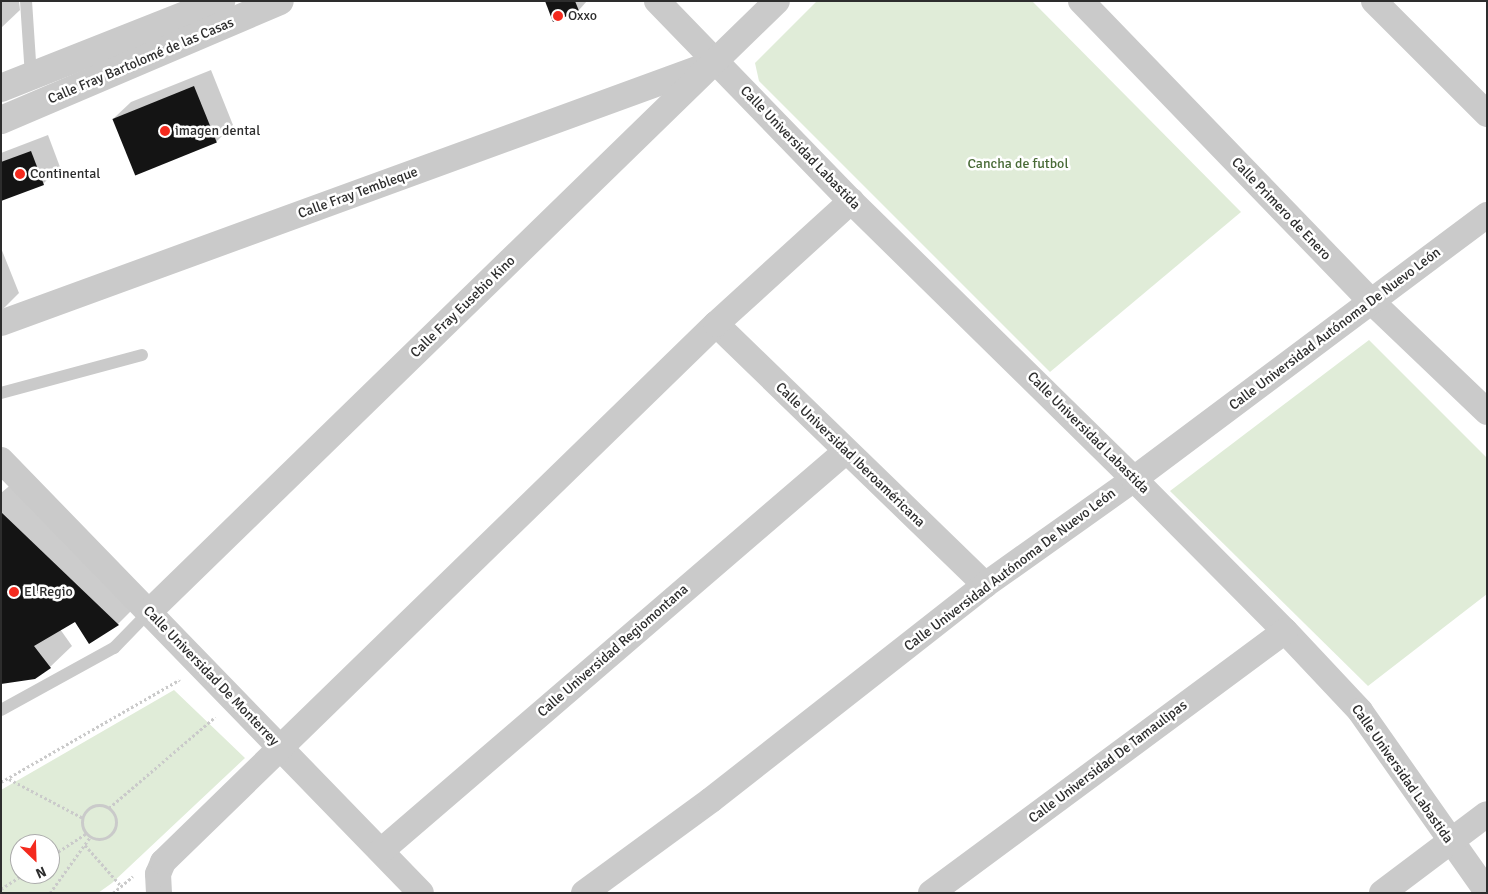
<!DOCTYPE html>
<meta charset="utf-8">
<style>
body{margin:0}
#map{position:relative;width:1488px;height:894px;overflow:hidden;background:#fff;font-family:Signika,sans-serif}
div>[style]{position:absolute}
.green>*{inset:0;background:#e0ecd8}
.shadow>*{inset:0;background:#0003}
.building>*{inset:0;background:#141414;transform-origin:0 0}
.path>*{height:3px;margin-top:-1.5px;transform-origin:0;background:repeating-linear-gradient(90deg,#cacaca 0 2.5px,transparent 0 5px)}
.path>.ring{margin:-1.5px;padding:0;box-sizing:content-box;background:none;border:3px solid #cacaca;border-radius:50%}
.service>*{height:12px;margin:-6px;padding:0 6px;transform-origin:6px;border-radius:6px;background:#cacaca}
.minor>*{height:26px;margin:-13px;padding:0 13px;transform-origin:13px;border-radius:13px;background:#cacaca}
.tertiary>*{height:28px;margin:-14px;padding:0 14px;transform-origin:14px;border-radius:14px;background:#cacaca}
.dots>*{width:14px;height:14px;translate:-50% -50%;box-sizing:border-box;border:2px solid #fff;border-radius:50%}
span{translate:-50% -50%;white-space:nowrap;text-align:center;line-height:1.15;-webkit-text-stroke:5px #fff;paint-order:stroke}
.poi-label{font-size:14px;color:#2d2d2d}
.left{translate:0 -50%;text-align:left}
.street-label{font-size:14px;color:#2d2d2d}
.park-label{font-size:14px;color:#496b37}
.frame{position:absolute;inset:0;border:2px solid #2d2d2d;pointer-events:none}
.north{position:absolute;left:10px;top:834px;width:50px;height:50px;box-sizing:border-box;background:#fff;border:1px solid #ababab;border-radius:50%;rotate:156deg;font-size:14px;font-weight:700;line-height:20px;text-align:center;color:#2d2d2d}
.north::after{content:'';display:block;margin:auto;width:18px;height:22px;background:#f42a1e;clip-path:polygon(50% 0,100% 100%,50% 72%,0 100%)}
</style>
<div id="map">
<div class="green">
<div style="clip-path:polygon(817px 1px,1032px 1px,1241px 212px,1050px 372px,759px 81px,755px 63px)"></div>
<div style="clip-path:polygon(1369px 340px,1487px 458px,1487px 594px,1368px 686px,1170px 491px)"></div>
<div style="clip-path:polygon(evenodd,174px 690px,245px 758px,112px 883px,98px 893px,1px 893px,1px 790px,174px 690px,20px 844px,50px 844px,50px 874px,20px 874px,20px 844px)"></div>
</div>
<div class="shadow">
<div style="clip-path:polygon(1px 1px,19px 1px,20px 10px,1px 28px)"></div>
<div style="clip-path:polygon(546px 1px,587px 1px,579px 10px,554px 20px)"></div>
<div style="clip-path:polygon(211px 70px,233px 125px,216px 142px,114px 118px,131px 102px)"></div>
<div style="clip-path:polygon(48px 135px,60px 167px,43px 184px,1px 199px,1px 153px)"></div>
<div style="clip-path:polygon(1px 248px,19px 293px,1px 311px)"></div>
<div style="clip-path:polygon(14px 482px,140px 602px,118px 624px,89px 642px,76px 620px,60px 629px,72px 646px,50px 667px,1px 683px,1px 493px)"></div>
</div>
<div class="building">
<div style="clip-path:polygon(545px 1px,575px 1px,579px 11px,553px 22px)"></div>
<div style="left:194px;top:86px;width:61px;height:88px;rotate:68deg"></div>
<div style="clip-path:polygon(31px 151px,44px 185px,1px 201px,1px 162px)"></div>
<div style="clip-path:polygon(1px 512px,119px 625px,89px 644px,75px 622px,34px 646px,51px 668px,35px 679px,1px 684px)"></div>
</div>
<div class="path">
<div style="left:9px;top:779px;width:84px;rotate:27.8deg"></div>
<div style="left:1px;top:782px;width:205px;rotate:-29.8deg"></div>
<div style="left:179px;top:680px;width:1px;rotate:45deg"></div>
<div class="ring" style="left:82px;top:805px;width:31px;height:31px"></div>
<div style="left:109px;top:808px;width:140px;rotate:-40.6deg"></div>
<div style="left:85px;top:845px;width:56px;rotate:48.6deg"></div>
<div style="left:50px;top:857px;width:44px;rotate:-33deg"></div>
<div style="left:1px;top:889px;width:27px;rotate:-33deg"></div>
<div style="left:50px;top:893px;width:70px;rotate:-54.3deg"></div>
<div style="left:113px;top:893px;width:26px;rotate:-40deg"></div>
</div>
<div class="service">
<div style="left:26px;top:1px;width:76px;rotate:86.2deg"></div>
<div style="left:1px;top:393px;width:146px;rotate:-15.1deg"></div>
<div style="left:1px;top:710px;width:129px;rotate:-28.8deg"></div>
<div style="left:114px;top:648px;width:50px;rotate:-45.8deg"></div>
</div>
<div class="minor">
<div style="left:657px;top:1px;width:279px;rotate:45.9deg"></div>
<div style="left:851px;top:201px;width:397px;rotate:44.5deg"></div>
<div style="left:1134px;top:479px;width:214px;rotate:45.2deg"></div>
<div style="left:1285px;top:631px;width:110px;rotate:46.8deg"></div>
<div style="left:1360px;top:711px;width:221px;rotate:54.9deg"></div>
<div style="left:1081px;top:1px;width:419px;rotate:46deg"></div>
<div style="left:1372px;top:302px;width:159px;rotate:43.7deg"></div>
<div style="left:1374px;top:1px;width:160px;rotate:45deg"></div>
<div style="left:1px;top:323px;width:749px;rotate:-20.05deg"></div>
<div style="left:716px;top:324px;width:375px;rotate:44.1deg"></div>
<div style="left:1px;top:460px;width:603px;rotate:45.87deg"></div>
<div style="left:149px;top:612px;width:876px;rotate:-44.21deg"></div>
<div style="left:381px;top:851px;width:612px;rotate:-40.69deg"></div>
<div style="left:159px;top:893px;width:19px;rotate:-93deg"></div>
<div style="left:158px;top:874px;width:13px;rotate:-67deg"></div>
<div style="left:163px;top:862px;width:772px;rotate:-44.21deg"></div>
<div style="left:716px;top:324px;width:183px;rotate:-42.3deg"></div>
<div style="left:584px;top:893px;width:157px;rotate:-36.2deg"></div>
<div style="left:711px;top:800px;width:348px;rotate:-38.1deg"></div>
<div style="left:985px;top:585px;width:183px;rotate:-35.4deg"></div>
<div style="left:1134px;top:479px;width:441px;rotate:-36.8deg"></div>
<div style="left:931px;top:893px;width:440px;rotate:-36.5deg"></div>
<div style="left:1382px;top:893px;width:131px;rotate:-37deg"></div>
</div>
<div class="tertiary">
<div style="left:1px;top:88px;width:237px;rotate:-21.6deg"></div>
<div style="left:1px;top:120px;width:303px;rotate:-23.1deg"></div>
</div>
<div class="dots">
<div style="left:558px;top:16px;background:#f42a1e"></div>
<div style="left:165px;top:131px;background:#f42a1e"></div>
<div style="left:20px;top:174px;background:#f42a1e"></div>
<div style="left:14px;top:592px;background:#f42a1e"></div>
</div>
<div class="poi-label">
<span class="left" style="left:568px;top:16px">Oxxo</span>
<span class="left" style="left:175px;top:131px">imagen dental</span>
<span class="left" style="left:30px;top:174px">Continental</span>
<span class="left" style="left:24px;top:592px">El Regio</span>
</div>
<div class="street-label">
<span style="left:141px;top:61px;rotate:-23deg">Calle Fray Bartolomé de las Casas</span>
<span style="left:800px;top:148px;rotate:46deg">Calle Universidad Labastida</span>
<span style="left:358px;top:193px;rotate:-20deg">Calle Fray Tembleque</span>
<span style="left:1281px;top:209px;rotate:46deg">Calle Primero de Enero</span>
<span style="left:463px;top:307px;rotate:-44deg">Calle Fray Eusebio Kino</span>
<span style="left:1335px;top:329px;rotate:-37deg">Calle Universidad Autónoma De Nuevo León</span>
<span style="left:1088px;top:433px;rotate:45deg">Calle Universidad Labastida</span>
<span style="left:850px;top:455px;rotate:44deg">Calle Universidad Iberoaméricana</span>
<span style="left:1010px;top:570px;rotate:-37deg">Calle Universidad Autónoma De Nuevo León</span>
<span style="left:613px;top:651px;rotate:-41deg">Calle Universidad Regiomontana</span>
<span style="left:211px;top:676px;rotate:46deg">Calle Universidad De Monterrey</span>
<span style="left:1108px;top:762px;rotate:-37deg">Calle Universidad De Tamaulipas</span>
<span style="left:1402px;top:774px;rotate:55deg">Calle Universidad Labastida</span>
</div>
<div class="park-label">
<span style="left:1018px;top:164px">Cancha de futbol</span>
</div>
<div class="frame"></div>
<div class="north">N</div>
</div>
